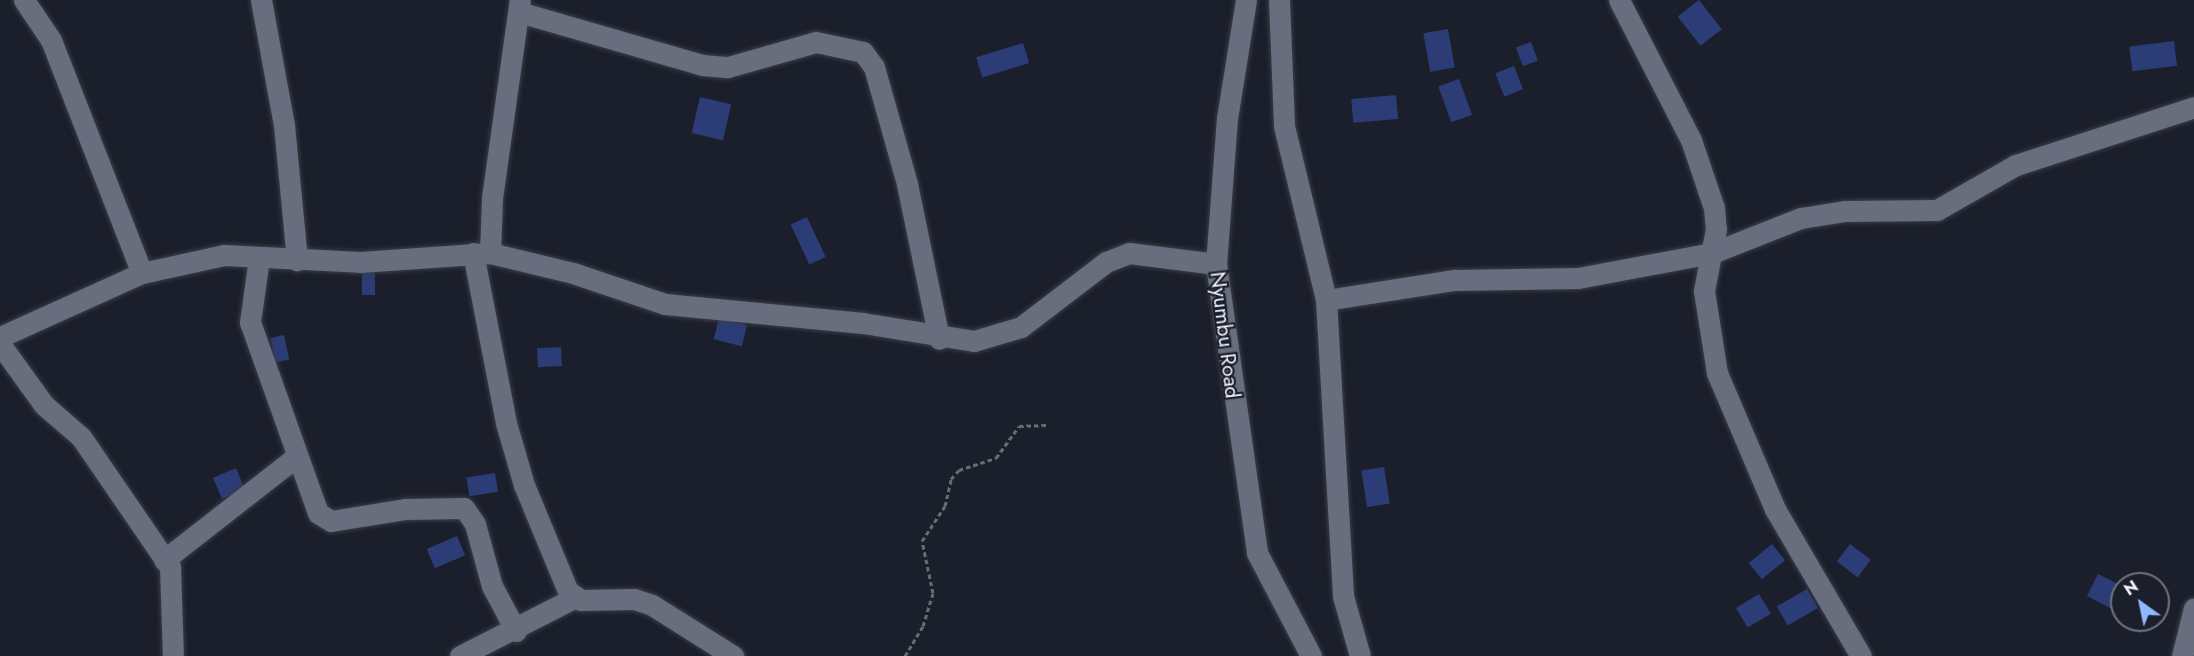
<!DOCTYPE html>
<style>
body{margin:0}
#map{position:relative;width:2194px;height:656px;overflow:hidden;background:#1b1f2b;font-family:Jost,sans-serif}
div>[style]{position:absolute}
.building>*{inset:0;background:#2c3c76;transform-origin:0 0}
.path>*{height:3px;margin-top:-1.5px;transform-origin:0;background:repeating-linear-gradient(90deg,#676b76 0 4.5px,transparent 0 7.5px)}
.roads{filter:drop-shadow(0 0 2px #3a3d47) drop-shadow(0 0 2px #3a3d47)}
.minor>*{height:21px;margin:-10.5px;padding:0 10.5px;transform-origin:10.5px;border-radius:10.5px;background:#686e7d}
span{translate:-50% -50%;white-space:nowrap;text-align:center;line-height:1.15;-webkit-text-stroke:4.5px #1b1f2b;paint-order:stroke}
.street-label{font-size:21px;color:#f1f4fd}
.north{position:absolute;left:2110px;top:572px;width:60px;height:60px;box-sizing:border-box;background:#1b1f2b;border:2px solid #71747f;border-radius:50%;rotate:327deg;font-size:16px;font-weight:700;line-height:24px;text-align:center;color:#f1f4fd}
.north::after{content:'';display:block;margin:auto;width:21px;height:27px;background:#90b8fd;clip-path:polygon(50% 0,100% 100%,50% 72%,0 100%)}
</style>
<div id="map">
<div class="building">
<div style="left:1699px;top:0;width:37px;height:27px;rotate:52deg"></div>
<div style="left:1448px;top:29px;width:39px;height:25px;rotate:80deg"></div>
<div style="left:2174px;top:41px;width:25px;height:45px;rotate:83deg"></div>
<div style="left:1531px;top:42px;width:20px;height:16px;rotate:70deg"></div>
<div style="left:1023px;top:43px;width:21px;height:49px;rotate:73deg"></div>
<div style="left:1514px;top:66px;width:25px;height:20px;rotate:69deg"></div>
<div style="left:1459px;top:79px;width:38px;height:22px;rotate:70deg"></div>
<div style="left:1396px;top:95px;width:24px;height:45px;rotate:85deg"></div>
<div style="left:700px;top:97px;width:32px;height:37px;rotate:13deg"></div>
<div style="left:807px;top:217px;width:44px;height:18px;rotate:65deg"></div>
<div style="left:362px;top:272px;width:13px;height:23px"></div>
<div style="left:719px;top:318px;width:29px;height:22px;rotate:14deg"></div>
<div style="left:284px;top:335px;width:25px;height:14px;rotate:78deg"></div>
<div style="left:561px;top:347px;width:19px;height:24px;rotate:87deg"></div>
<div style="left:1384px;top:467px;width:37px;height:23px;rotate:81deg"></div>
<div style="left:236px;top:468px;width:23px;height:25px;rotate:67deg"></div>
<div style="left:495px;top:473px;width:19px;height:29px;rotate:81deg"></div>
<div style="left:457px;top:536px;width:21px;height:33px;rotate:67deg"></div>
<div style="left:1772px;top:544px;width:21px;height:30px;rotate:51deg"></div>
<div style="left:1850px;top:544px;width:26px;height:22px;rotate:37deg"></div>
<div style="clip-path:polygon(2098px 574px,2122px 586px,2122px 614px,2087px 596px)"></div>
<div style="left:1807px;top:589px;width:22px;height:35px;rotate:60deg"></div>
<div style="left:1759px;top:594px;width:23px;height:27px;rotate:59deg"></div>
</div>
<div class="path">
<div style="left:905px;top:656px;width:35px;rotate:-59deg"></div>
<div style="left:923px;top:626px;width:34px;rotate:-73deg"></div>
<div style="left:933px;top:593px;width:53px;rotate:-101.9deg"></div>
<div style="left:922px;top:541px;width:42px;rotate:-56.7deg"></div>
<div style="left:945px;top:506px;width:28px;rotate:-77deg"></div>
<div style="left:951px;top:479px;width:12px;rotate:-48deg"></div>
<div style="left:959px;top:470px;width:39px;rotate:-18deg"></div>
<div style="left:996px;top:458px;width:39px;rotate:-54deg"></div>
<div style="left:1019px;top:426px;width:27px;rotate:-2deg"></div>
</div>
<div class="roads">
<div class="minor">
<div style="left:24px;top:0;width:48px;rotate:56deg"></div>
<div style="left:51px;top:40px;width:250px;rotate:68.7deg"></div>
<div style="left:261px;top:0;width:127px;rotate:79.6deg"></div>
<div style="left:284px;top:125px;width:136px;rotate:84.5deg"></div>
<div style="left:1246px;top:0;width:120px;rotate:99.1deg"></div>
<div style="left:1227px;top:118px;width:146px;rotate:94.3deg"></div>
<div style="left:1216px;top:264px;width:292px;rotate:81.9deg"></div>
<div style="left:1257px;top:553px;width:116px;rotate:62.3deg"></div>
<div style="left:1279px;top:0;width:126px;rotate:87.7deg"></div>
<div style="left:1284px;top:126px;width:179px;rotate:76.4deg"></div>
<div style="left:1326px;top:300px;width:296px;rotate:86.7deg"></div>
<div style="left:1343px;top:596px;width:62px;rotate:74.2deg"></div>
<div style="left:1619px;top:0;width:157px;rotate:62.8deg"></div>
<div style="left:1691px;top:140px;width:72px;rotate:71.3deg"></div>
<div style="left:1714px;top:208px;width:21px;rotate:85deg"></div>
<div style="left:1716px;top:229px;width:63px;rotate:101deg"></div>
<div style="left:1704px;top:291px;width:83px;rotate:81deg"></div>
<div style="left:1717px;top:373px;width:148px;rotate:66.9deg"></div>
<div style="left:1775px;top:509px;width:170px;rotate:59.7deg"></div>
<div style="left:519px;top:12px;width:191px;rotate:16.1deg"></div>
<div style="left:703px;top:65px;width:25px;rotate:5deg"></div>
<div style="left:728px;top:67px;width:91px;rotate:-15.9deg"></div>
<div style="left:816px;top:42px;width:48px;rotate:12deg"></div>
<div style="left:863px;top:52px;width:19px;rotate:54deg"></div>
<div style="left:874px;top:67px;width:122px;rotate:74.2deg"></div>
<div style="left:907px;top:184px;width:158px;rotate:78.3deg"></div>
<div style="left:473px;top:253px;width:173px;rotate:79deg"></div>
<div style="left:506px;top:423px;width:65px;rotate:73.8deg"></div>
<div style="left:524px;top:485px;width:115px;rotate:67.5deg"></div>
<div style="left:568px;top:591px;width:16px;rotate:35deg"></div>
<div style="left:581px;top:600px;width:53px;rotate:-1.1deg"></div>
<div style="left:634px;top:599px;width:19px;rotate:18deg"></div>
<div style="left:652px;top:605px;width:96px;rotate:32.2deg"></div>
<div style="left:490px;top:253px;width:55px;rotate:-87.9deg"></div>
<div style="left:492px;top:198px;width:200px;rotate:-82deg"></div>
<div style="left:259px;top:258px;width:65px;rotate:98deg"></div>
<div style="left:250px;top:322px;width:203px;rotate:70.4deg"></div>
<div style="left:318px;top:513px;width:15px;rotate:32deg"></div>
<div style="left:331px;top:521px;width:76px;rotate:-9.1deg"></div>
<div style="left:406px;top:509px;width:58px;rotate:-1deg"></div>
<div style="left:464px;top:508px;width:19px;rotate:55deg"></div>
<div style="left:475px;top:524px;width:64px;rotate:74.7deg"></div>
<div style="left:492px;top:586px;width:51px;rotate:61.9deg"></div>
<div style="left:1326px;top:300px;width:130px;rotate:-8.9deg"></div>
<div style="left:1454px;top:280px;width:124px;rotate:-0.9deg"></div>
<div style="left:1578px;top:278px;width:136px;rotate:-10.6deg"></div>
<div style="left:1712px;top:253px;width:96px;rotate:-21.5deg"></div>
<div style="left:1801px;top:218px;width:45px;rotate:-9deg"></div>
<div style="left:1845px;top:211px;width:92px;rotate:-0.6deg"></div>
<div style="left:1937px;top:210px;width:91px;rotate:-29.7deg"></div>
<div style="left:2016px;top:165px;width:187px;rotate:-18deg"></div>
<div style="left:0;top:337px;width:156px;rotate:-24.3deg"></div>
<div style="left:142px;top:273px;width:84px;rotate:-12.4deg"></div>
<div style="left:224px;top:255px;width:136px;rotate:2.9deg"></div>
<div style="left:360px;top:262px;width:130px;rotate:-4deg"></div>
<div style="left:490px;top:253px;width:85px;rotate:13.5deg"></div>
<div style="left:573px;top:273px;width:97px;rotate:18.6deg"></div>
<div style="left:665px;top:304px;width:199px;rotate:5.5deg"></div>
<div style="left:863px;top:323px;width:112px;rotate:9.2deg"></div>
<div style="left:974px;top:341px;width:49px;rotate:-16.6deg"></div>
<div style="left:1021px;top:327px;width:107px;rotate:-37.4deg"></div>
<div style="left:1106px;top:262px;width:25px;rotate:-21deg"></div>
<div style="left:1129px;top:253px;width:88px;rotate:7.2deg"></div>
<div style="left:0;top:344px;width:75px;rotate:54.2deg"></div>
<div style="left:44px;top:405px;width:49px;rotate:40.9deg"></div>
<div style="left:81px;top:437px;width:158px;rotate:55.6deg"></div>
<div style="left:170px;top:567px;width:89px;rotate:88.1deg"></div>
<div style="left:164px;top:560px;width:167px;rotate:-38deg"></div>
<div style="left:460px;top:656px;width:128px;rotate:-27deg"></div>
<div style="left:2182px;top:656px;width:49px;rotate:-76deg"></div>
</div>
</div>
<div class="street-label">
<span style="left:1225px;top:335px;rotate:83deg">Nyumbu Road</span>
</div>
<div class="north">N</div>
</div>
